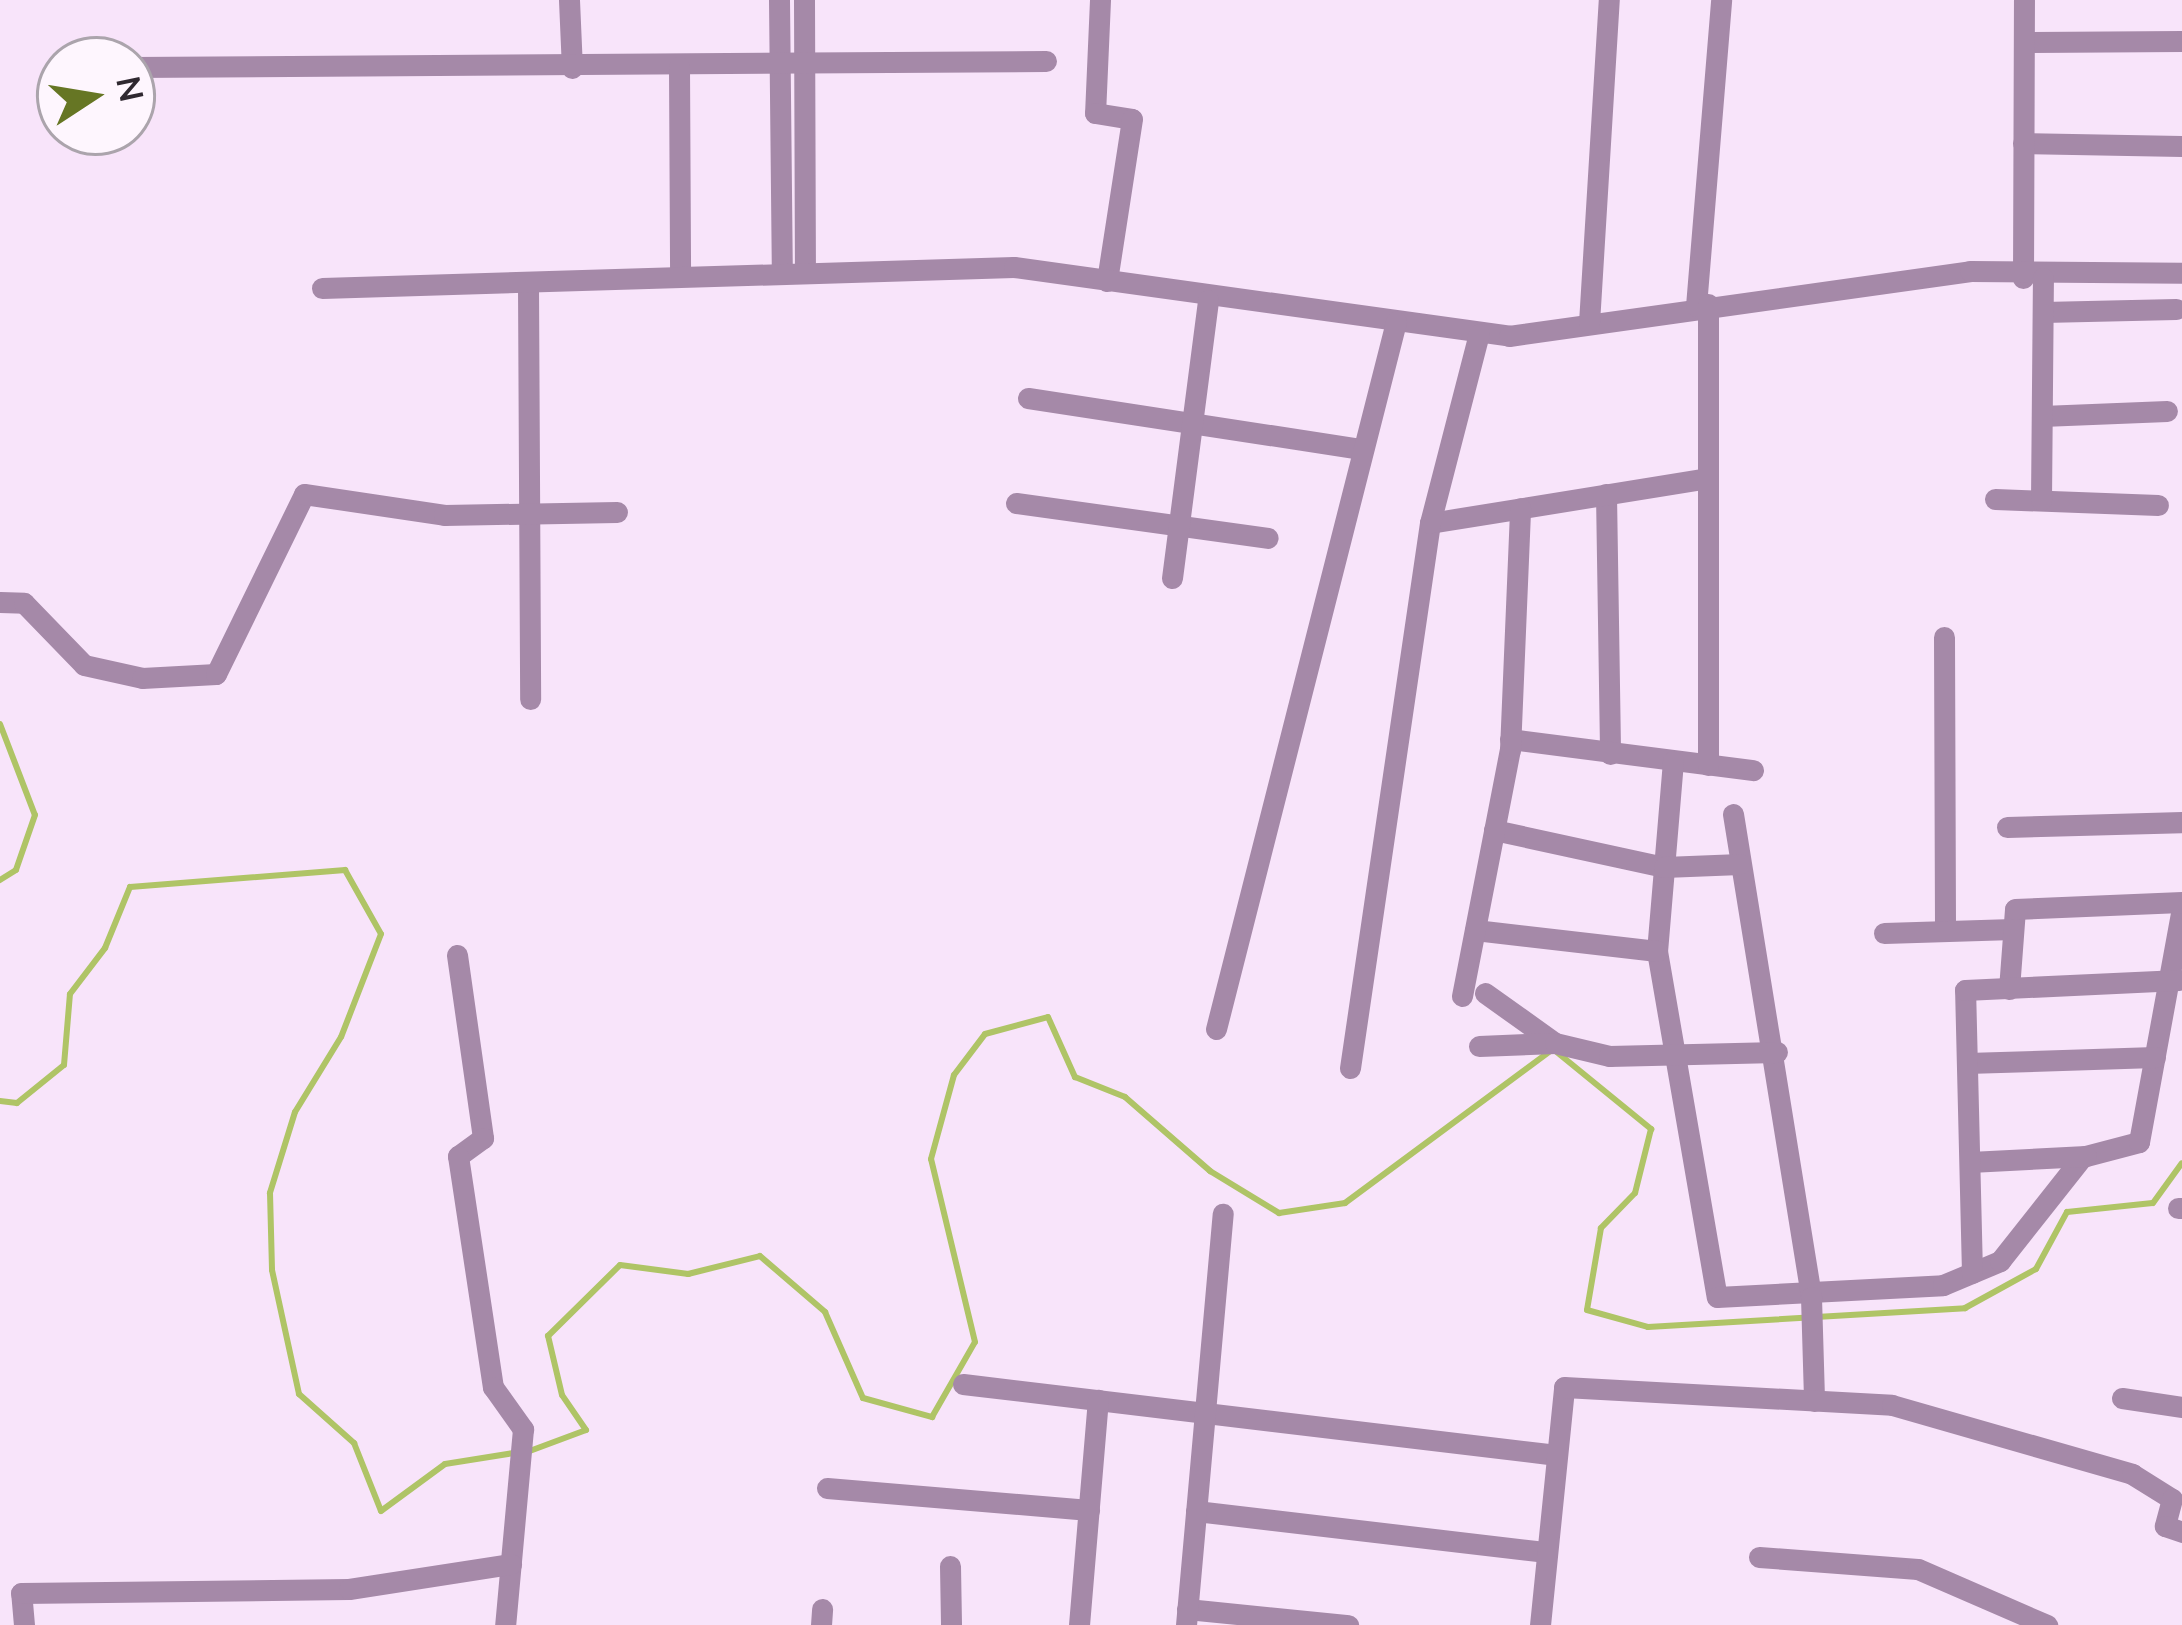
<!DOCTYPE html>
<style>
body{margin:0}
#map{position:relative;width:2182px;height:1625px;overflow:hidden;background:#f8e4fa;font-family:"Nunito Sans",sans-serif}
div>[style]{position:absolute}
.stream>*{height:6px;margin:-3px;padding:0 3px;transform-origin:3px;border-radius:3px;background:#afc466}
.street>*{height:21px;margin:-10.5px;padding:0 10.5px;transform-origin:10.5px;border-radius:10.5px;background:#a589a8}
span{translate:-50% -50%;white-space:nowrap;text-align:center;line-height:1.15;-webkit-text-stroke:10px #fef6fe;paint-order:stroke}
.north{position:absolute;left:36px;top:36px;width:120px;height:120px;box-sizing:border-box;background:#fef6fe;border:3px solid #aba4ac;border-radius:50%;rotate:78deg;font-size:33px;font-weight:700;line-height:48px;text-align:center;color:#2f2830}
.north::after{content:'';display:block;margin:auto;width:42px;height:54px;background:#667624;clip-path:polygon(50% 0,100% 100%,50% 72%,0 100%)}
</style>
<div id="map">
<div class="stream">
<div style="left:0;top:724px;width:97px;rotate:69deg"></div>
<div style="left:35px;top:815px;width:58px;rotate:109.1deg"></div>
<div style="left:16px;top:870px;width:19px;rotate:148deg"></div>
<div style="left:0;top:1101px;width:17px;rotate:7deg"></div>
<div style="left:17px;top:1103px;width:60px;rotate:-39deg"></div>
<div style="left:64px;top:1065px;width:71px;rotate:-85.2deg"></div>
<div style="left:70px;top:994px;width:58px;rotate:-52.7deg"></div>
<div style="left:105px;top:948px;width:66px;rotate:-67.7deg"></div>
<div style="left:130px;top:887px;width:216px;rotate:-4.5deg"></div>
<div style="left:345px;top:870px;width:73px;rotate:60.6deg"></div>
<div style="left:381px;top:934px;width:110px;rotate:111.2deg"></div>
<div style="left:341px;top:1037px;width:88px;rotate:121.5deg"></div>
<div style="left:295px;top:1112px;width:85px;rotate:107.2deg"></div>
<div style="left:270px;top:1193px;width:77px;rotate:88.5deg"></div>
<div style="left:272px;top:1270px;width:127px;rotate:77.7deg"></div>
<div style="left:299px;top:1394px;width:74px;rotate:41.7deg"></div>
<div style="left:354px;top:1443px;width:73px;rotate:68.3deg"></div>
<div style="left:381px;top:1511px;width:79px;rotate:-36.3deg"></div>
<div style="left:445px;top:1464px;width:70px;rotate:-9.1deg"></div>
<div style="left:527px;top:1452px;width:63px;rotate:-20.4deg"></div>
<div style="left:586px;top:1430px;width:42px;rotate:-124.4deg"></div>
<div style="left:562px;top:1395px;width:61px;rotate:-103.3deg"></div>
<div style="left:548px;top:1336px;width:101px;rotate:-44.6deg"></div>
<div style="left:620px;top:1265px;width:69px;rotate:7.5deg"></div>
<div style="left:688px;top:1274px;width:74px;rotate:-14deg"></div>
<div style="left:760px;top:1256px;width:86px;rotate:40.7deg"></div>
<div style="left:825px;top:1312px;width:94px;rotate:66.2deg"></div>
<div style="left:863px;top:1398px;width:72px;rotate:15.4deg"></div>
<div style="left:932px;top:1417px;width:86px;rotate:-60.2deg"></div>
<div style="left:975px;top:1342px;width:188px;rotate:-103.5deg"></div>
<div style="left:931px;top:1159px;width:87px;rotate:-74.7deg"></div>
<div style="left:954px;top:1075px;width:51px;rotate:-52.9deg"></div>
<div style="left:985px;top:1034px;width:65px;rotate:-15.1deg"></div>
<div style="left:1048px;top:1017px;width:66px;rotate:65.8deg"></div>
<div style="left:1075px;top:1077px;width:54px;rotate:21.8deg"></div>
<div style="left:1125px;top:1097px;width:113px;rotate:41deg"></div>
<div style="left:1210px;top:1171px;width:81px;rotate:31.3deg"></div>
<div style="left:1279px;top:1213px;width:67px;rotate:-8.6deg"></div>
<div style="left:1345px;top:1203px;width:259px;rotate:-36.5deg"></div>
<div style="left:1553px;top:1049px;width:127px;rotate:39.2deg"></div>
<div style="left:1651px;top:1129px;width:66px;rotate:104deg"></div>
<div style="left:1635px;top:1193px;width:49px;rotate:134.2deg"></div>
<div style="left:1601px;top:1228px;width:83px;rotate:99.7deg"></div>
<div style="left:1587px;top:1310px;width:63px;rotate:15.6deg"></div>
<div style="left:1648px;top:1327px;width:318px;rotate:-3.4deg"></div>
<div style="left:1965px;top:1308px;width:81px;rotate:-28.8deg"></div>
<div style="left:2036px;top:1269px;width:65px;rotate:-61.5deg"></div>
<div style="left:2067px;top:1212px;width:86px;rotate:-6deg"></div>
<div style="left:2153px;top:1203px;width:49px;rotate:-54.1deg"></div>
</div>
<div class="street">
<div style="left:569px;top:0;width:68px;rotate:87.5deg"></div>
<div style="left:779px;top:0;width:274px;rotate:89.4deg"></div>
<div style="left:804px;top:0;width:273px;rotate:89.8deg"></div>
<div style="left:1100px;top:0;width:113px;rotate:92.5deg"></div>
<div style="left:1095px;top:113px;width:37px;rotate:9deg"></div>
<div style="left:1132px;top:119px;width:164px;rotate:98.8deg"></div>
<div style="left:2024px;top:42px;width:158px;rotate:-0.4deg"></div>
<div style="left:132px;top:67px;width:914px;rotate:-0.38deg"></div>
<div style="left:679px;top:67px;width:208px;rotate:89.7deg"></div>
<div style="left:2023px;top:143px;width:159px;rotate:1.1deg"></div>
<div style="left:2023px;top:278px;width:278px;rotate:-89.8deg"></div>
<div style="left:528px;top:286px;width:413px;rotate:89.7deg"></div>
<div style="left:322px;top:288px;width:692px;rotate:-1.74deg"></div>
<div style="left:1014px;top:267px;width:500px;rotate:7.9deg"></div>
<div style="left:1509px;top:336px;width:466px;rotate:-8deg"></div>
<div style="left:1970px;top:271px;width:212px;rotate:0.5deg"></div>
<div style="left:1696px;top:306px;width:307px;rotate:-85.3deg"></div>
<div style="left:2043px;top:312px;width:133px;rotate:-1.3deg"></div>
<div style="left:1589px;top:323px;width:324px;rotate:-86.5deg"></div>
<div style="left:1028px;top:398px;width:339px;rotate:8.7deg"></div>
<div style="left:2042px;top:416px;width:125px;rotate:-2.3deg"></div>
<div style="left:1606px;top:494px;width:260px;rotate:89.1deg"></div>
<div style="left:1995px;top:499px;width:163px;rotate:2.1deg"></div>
<div style="left:2041px;top:500px;width:222px;rotate:-89.5deg"></div>
<div style="left:1016px;top:503px;width:254px;rotate:7.9deg"></div>
<div style="left:1430px;top:523px;width:281px;rotate:-9.2deg"></div>
<div style="left:1172px;top:578px;width:280px;rotate:-82.6deg"></div>
<div style="left:0;top:602px;width:24px;rotate:2deg"></div>
<div style="left:24px;top:603px;width:86px;rotate:45.9deg"></div>
<div style="left:84px;top:665px;width:59px;rotate:12.6deg"></div>
<div style="left:142px;top:678px;width:74px;rotate:-3.1deg"></div>
<div style="left:216px;top:674px;width:200px;rotate:-63.9deg"></div>
<div style="left:304px;top:494px;width:142px;rotate:8.5deg"></div>
<div style="left:444px;top:515px;width:173px;rotate:-1deg"></div>
<div style="left:1944px;top:637px;width:294px;rotate:89.8deg"></div>
<div style="left:1510px;top:739px;width:245px;rotate:7.3deg"></div>
<div style="left:1673px;top:761px;width:191px;rotate:94.8deg"></div>
<div style="left:1657px;top:951px;width:351px;rotate:80.2deg"></div>
<div style="left:1717px;top:1297px;width:226px;rotate:-3deg"></div>
<div style="left:1943px;top:1285px;width:62px;rotate:-22.8deg"></div>
<div style="left:2000px;top:1261px;width:132px;rotate:-51.7deg"></div>
<div style="left:2082px;top:1157px;width:59px;rotate:-14.7deg"></div>
<div style="left:2139px;top:1142px;width:238px;rotate:-79.6deg"></div>
<div style="left:1708px;top:765px;width:461px;rotate:-90deg"></div>
<div style="left:1733px;top:814px;width:489px;rotate:80.8deg"></div>
<div style="left:1811px;top:1297px;width:104px;rotate:88.3deg"></div>
<div style="left:2007px;top:827px;width:175px;rotate:-1.6deg"></div>
<div style="left:1494px;top:830px;width:174px;rotate:12.3deg"></div>
<div style="left:1664px;top:867px;width:76px;rotate:-2.3deg"></div>
<div style="left:1475px;top:930px;width:183px;rotate:6.6deg"></div>
<div style="left:1884px;top:933px;width:129px;rotate:-1.8deg"></div>
<div style="left:457px;top:955px;width:185px;rotate:81.9deg"></div>
<div style="left:483px;top:1138px;width:31px;rotate:144deg"></div>
<div style="left:458px;top:1156px;width:234px;rotate:81.4deg"></div>
<div style="left:493px;top:1387px;width:52px;rotate:54.5deg"></div>
<div style="left:523px;top:1429px;width:197px;rotate:95.2deg"></div>
<div style="left:2009px;top:989px;width:80px;rotate:-85.7deg"></div>
<div style="left:2015px;top:909px;width:167px;rotate:-2.4deg"></div>
<div style="left:1485px;top:993px;width:86px;rotate:35.5deg"></div>
<div style="left:1462px;top:996px;width:251px;rotate:-79deg"></div>
<div style="left:1510px;top:750px;width:242px;rotate:-87.6deg"></div>
<div style="left:1216px;top:1029px;width:730px;rotate:-75.72deg"></div>
<div style="left:1479px;top:1046px;width:76px;rotate:-2.3deg"></div>
<div style="left:1555px;top:1043px;width:56px;rotate:13.5deg"></div>
<div style="left:1609px;top:1056px;width:168px;rotate:-1.4deg"></div>
<div style="left:1967px;top:1063px;width:188px;rotate:-1.8deg"></div>
<div style="left:1350px;top:1068px;width:551px;rotate:-81.65deg"></div>
<div style="left:1430px;top:523px;width:195px;rotate:-75.5deg"></div>
<div style="left:1970px;top:1162px;width:116px;rotate:-3deg"></div>
<div style="left:2178px;top:1208px;width:4px"></div>
<div style="left:1972px;top:1273px;width:283px;rotate:-91.4deg"></div>
<div style="left:1965px;top:990px;width:214px;rotate:-2.7deg"></div>
<div style="left:963px;top:1384px;width:598px;rotate:6.82deg"></div>
<div style="left:2122px;top:1398px;width:61px;rotate:8.5deg"></div>
<div style="left:827px;top:1488px;width:263px;rotate:4.8deg"></div>
<div style="left:1196px;top:1511px;width:353px;rotate:6.7deg"></div>
<div style="left:1759px;top:1557px;width:159px;rotate:4.3deg"></div>
<div style="left:1918px;top:1569px;width:141px;rotate:23.5deg"></div>
<div style="left:950px;top:1566px;width:59px;rotate:89deg"></div>
<div style="left:1187px;top:1609px;width:162px;rotate:5.7deg"></div>
<div style="left:24px;top:1625px;width:32px;rotate:-95deg"></div>
<div style="left:21px;top:1593px;width:328px;rotate:-0.7deg"></div>
<div style="left:349px;top:1589px;width:164px;rotate:-8.8deg"></div>
<div style="left:821px;top:1625px;width:16px;rotate:-86deg"></div>
<div style="left:1079px;top:1625px;width:226px;rotate:-85.2deg"></div>
<div style="left:1186px;top:1625px;width:413px;rotate:-84.9deg"></div>
<div style="left:1540px;top:1625px;width:239px;rotate:-84.2deg"></div>
<div style="left:1564px;top:1387px;width:328px;rotate:3.1deg"></div>
<div style="left:1892px;top:1405px;width:250px;rotate:16deg"></div>
<div style="left:2132px;top:1474px;width:47px;rotate:32deg"></div>
<div style="left:2172px;top:1499px;width:28px;rotate:105deg"></div>
<div style="left:2165px;top:1526px;width:18px;rotate:19deg"></div>
</div>
<div class="north">N</div>
</div>
